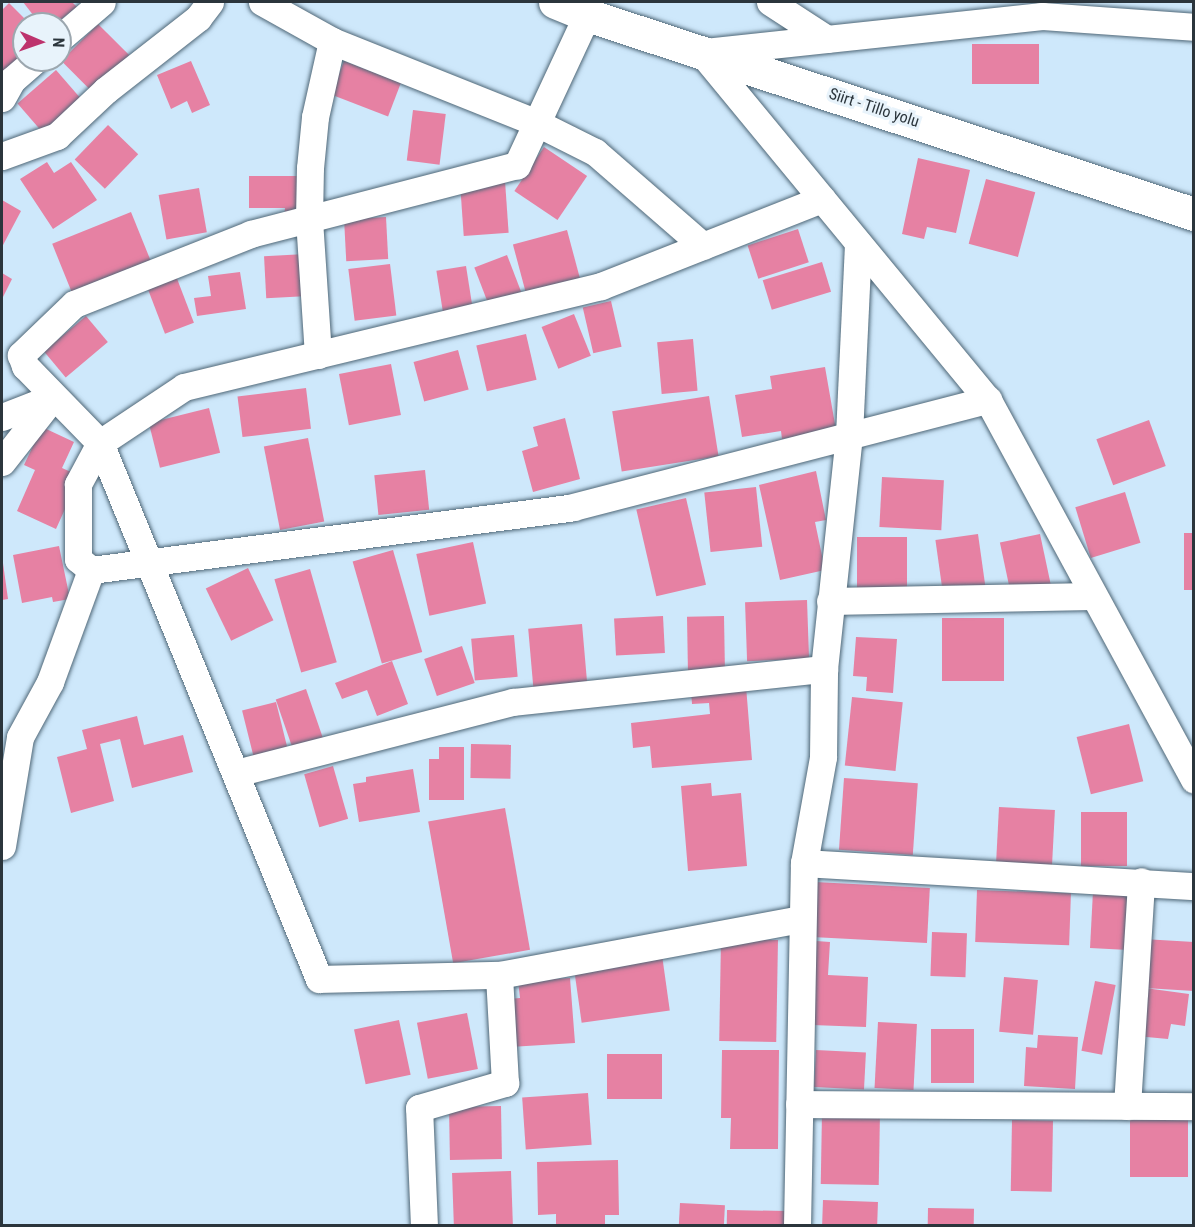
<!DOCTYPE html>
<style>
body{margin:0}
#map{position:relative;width:1195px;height:1227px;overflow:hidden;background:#cee8fb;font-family:"Roboto Condensed",sans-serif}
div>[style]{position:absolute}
.building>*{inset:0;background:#e681a3;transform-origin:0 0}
.roads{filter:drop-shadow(0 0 2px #4f6777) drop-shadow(0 0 2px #4f6777)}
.minor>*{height:27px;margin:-13.5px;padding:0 13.5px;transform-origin:13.5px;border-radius:13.5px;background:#fff}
.secondary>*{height:33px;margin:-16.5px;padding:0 16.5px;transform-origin:16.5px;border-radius:16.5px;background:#fff}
span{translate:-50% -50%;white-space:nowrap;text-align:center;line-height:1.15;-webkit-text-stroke:6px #e8f3fb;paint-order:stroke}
.street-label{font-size:16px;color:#2b353c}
.frame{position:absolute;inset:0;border:3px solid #2b353c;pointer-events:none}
.north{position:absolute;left:12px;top:12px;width:60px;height:60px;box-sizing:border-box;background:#e8f3fb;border:2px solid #9ca7af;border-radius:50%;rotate:92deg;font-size:16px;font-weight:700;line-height:24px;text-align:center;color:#2b353c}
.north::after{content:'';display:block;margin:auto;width:21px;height:27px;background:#bd336d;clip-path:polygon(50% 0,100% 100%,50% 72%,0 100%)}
</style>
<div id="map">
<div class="building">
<div style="clip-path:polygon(23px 2px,72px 2px,77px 7px,55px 24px,40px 24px)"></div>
<div style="clip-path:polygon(9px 3px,30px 24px,24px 24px,24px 57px,2px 75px,2px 10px)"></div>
<div style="left:98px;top:24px;width:44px;height:52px;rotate:45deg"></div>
<div style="left:972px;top:44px;width:67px;height:40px"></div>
<div style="clip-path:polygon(191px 61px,210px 105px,192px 113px,187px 101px,171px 109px,157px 75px)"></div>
<div style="left:344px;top:61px;width:61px;height:36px;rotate:21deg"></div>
<div style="left:56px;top:70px;width:40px;height:51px;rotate:49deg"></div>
<div style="left:413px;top:110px;width:33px;height:51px;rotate:7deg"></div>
<div style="left:108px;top:125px;width:42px;height:48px;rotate:44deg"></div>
<div style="left:544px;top:147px;width:52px;height:53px;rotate:34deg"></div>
<div style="clip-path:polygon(918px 158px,970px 170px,956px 233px,927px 227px,924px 239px,902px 234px)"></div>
<div style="clip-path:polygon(47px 162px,54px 173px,71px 162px,97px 200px,53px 229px,20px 179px)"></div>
<div style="clip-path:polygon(249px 176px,301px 176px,301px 216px,284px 216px,285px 208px,249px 208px)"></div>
<div style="left:986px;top:179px;width:51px;height:67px;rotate:15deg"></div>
<div style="left:505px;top:181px;width:52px;height:45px;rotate:86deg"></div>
<div style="left:199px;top:188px;width:45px;height:41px;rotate:80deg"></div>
<div style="clip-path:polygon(2px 200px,21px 211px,2px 247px)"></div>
<div style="left:131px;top:212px;width:52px;height:85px;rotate:68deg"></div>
<div style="left:386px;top:217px;width:42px;height:42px;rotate:87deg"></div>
<div style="left:798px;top:229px;width:35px;height:53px;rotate:72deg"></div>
<div style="left:567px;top:230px;width:52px;height:56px;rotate:75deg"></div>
<div style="left:306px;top:254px;width:42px;height:42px;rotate:87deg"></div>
<div style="left:507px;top:255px;width:45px;height:35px;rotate:69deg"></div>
<div style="left:822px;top:262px;width:31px;height:62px;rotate:73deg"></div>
<div style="left:390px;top:264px;width:52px;height:42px;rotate:83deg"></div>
<div style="left:466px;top:266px;width:47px;height:30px;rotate:81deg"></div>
<div style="clip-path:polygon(240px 272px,246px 309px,197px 316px,194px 298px,211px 296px,208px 276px)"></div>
<div style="clip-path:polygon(2px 273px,12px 279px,2px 299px)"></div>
<div style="left:176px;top:276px;width:50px;height:31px;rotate:69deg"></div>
<div style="left:611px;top:301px;width:47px;height:29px;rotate:77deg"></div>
<div style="left:574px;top:314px;width:45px;height:35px;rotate:68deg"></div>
<div style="left:86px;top:316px;width:34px;height:55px;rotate:50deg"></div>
<div style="left:526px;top:334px;width:47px;height:51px;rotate:77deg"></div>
<div style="left:693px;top:339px;width:52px;height:36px;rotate:85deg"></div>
<div style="left:458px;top:350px;width:41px;height:46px;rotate:75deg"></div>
<div style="left:391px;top:364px;width:52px;height:53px;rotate:79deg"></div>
<div style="clip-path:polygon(825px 367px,836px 430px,782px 439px,781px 431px,742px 437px,735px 395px,772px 389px,770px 376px)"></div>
<div style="left:306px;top:388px;width:41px;height:69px;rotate:83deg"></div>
<div style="left:709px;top:396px;width:61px;height:98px;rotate:81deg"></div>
<div style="left:209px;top:408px;width:46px;height:62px;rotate:76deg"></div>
<div style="clip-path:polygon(565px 418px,580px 479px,533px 492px,522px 451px,538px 446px,533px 427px)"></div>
<div style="left:1149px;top:420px;width:49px;height:56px;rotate:70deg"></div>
<div style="clip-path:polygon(42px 427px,74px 442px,62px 468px,80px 476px,56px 529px,17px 511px,35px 470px,24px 465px)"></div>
<div style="left:308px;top:438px;width:85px;height:45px;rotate:79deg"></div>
<div style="left:425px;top:470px;width:40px;height:51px;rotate:84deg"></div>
<div style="clip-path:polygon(816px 471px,826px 520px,815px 522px,825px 570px,780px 580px,759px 485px)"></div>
<div style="left:882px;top:477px;width:62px;height:50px;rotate:3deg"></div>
<div style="left:756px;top:487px;width:60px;height:52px;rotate:84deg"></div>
<div style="left:1125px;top:492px;width:53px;height:52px;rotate:73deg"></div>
<div style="left:686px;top:498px;width:89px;height:51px;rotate:77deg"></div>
<div style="left:1184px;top:533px;width:10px;height:57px"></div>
<div style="left:978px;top:534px;width:52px;height:43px;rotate:82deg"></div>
<div style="left:1040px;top:534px;width:53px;height:41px;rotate:78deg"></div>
<div style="left:857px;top:537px;width:50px;height:51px"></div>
<div style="left:473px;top:542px;width:63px;height:58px;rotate:78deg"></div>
<div style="clip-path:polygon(59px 546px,70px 599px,53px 602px,52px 597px,22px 603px,13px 555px)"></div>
<div style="left:393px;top:550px;width:106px;height:42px;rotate:74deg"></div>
<div style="clip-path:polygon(2px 556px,8px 599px,2px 600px)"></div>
<div style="left:248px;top:568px;width:58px;height:47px;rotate:64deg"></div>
<div style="left:310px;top:569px;width:97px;height:37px;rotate:74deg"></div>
<div style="left:807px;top:600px;width:59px;height:62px;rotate:88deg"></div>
<div style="left:663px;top:616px;width:37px;height:49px;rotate:87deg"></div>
<div style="left:724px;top:616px;width:56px;height:37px;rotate:89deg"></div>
<div style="left:942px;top:618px;width:62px;height:63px"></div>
<div style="left:582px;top:624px;width:62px;height:54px;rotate:85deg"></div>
<div style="left:514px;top:635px;width:42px;height:43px;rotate:85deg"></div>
<div style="clip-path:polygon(856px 637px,897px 639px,893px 693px,866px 691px,867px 677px,853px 676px)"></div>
<div style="left:462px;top:646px;width:39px;height:40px;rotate:71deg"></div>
<div style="clip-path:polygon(392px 661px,408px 704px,377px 716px,367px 690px,342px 699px,335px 683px)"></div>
<div style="clip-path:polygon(746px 686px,752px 760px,652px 768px,650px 746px,633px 748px,631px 723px,710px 714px,709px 703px,692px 704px,691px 691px)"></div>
<div style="left:306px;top:689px;width:53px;height:32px;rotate:71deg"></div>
<div style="left:852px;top:697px;width:51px;height:69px;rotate:6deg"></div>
<div style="left:276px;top:702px;width:54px;height:35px;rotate:76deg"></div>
<div style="clip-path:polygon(137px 716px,144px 745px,183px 735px,193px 772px,132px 788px,120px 739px,100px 744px,114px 801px,71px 813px,57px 757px,87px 749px,82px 730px)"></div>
<div style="left:1129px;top:724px;width:59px;height:54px;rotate:76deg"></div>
<div style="left:471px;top:744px;width:40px;height:34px;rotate:1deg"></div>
<div style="clip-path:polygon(439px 747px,464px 747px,464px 800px,429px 800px,429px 759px,439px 759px)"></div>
<div style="left:333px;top:766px;width:55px;height:30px;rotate:74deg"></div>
<div style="clip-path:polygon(413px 769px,420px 812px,359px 822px,353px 784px,366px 782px,366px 777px)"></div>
<div style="left:844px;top:778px;width:74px;height:72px;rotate:4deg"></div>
<div style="clip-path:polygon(711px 783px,712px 796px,741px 793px,747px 866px,688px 871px,681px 786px)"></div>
<div style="left:999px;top:807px;width:56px;height:58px;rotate:3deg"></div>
<div style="left:505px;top:808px;width:144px;height:78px;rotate:80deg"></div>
<div style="left:1081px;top:812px;width:46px;height:54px"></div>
<div style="left:815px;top:882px;width:115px;height:55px;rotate:3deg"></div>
<div style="left:977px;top:890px;width:94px;height:52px;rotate:2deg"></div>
<div style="left:1093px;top:891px;width:43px;height:57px;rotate:3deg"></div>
<div style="left:932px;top:932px;width:35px;height:44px;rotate:2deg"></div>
<div style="left:721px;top:939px;width:57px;height:102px;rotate:1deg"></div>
<div style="clip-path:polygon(1143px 939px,1194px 942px,1194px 991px,1145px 988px,1189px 994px,1185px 1026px,1171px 1024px,1168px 1039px,1136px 1036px)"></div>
<div style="clip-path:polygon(816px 941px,830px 942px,828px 975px,868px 977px,866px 1027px,812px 1025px)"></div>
<div style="left:662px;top:955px;width:56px;height:89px;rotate:82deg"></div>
<div style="left:1004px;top:977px;width:34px;height:55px;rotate:5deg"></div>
<div style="clip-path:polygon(570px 978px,575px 1043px,510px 1047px,507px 999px,520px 998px,518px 981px)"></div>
<div style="left:1095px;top:981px;width:21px;height:71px;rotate:11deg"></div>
<div style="left:467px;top:1013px;width:57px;height:51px;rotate:79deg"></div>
<div style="left:399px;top:1020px;width:56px;height:46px;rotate:78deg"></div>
<div style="left:878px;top:1022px;width:39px;height:66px;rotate:3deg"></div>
<div style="left:931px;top:1029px;width:43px;height:54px"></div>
<div style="clip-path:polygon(1038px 1035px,1078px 1037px,1075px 1089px,1024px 1086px,1026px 1047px,1037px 1048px)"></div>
<div style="clip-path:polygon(722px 1050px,779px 1050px,778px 1149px,730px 1149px,731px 1118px,721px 1118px)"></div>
<div style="left:816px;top:1050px;width:50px;height:37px;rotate:3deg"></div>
<div style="left:607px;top:1054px;width:55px;height:45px"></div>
<div style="left:588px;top:1093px;width:52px;height:66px;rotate:86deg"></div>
<div style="left:501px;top:1106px;width:53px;height:52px;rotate:89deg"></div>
<div style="left:822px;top:1112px;width:58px;height:72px;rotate:1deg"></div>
<div style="left:1012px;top:1120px;width:41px;height:71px;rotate:1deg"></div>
<div style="left:1130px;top:1120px;width:58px;height:57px"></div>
<div style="clip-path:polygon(618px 1160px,619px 1215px,605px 1215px,605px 1226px,556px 1226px,556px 1214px,538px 1215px,537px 1162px)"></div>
<div style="left:511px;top:1171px;width:55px;height:59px;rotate:88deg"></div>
<div style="left:823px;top:1200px;width:55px;height:26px;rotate:2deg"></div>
<div style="left:680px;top:1203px;width:45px;height:23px;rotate:3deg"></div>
<div style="left:928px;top:1208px;width:46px;height:18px;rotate:1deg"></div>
<div style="left:727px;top:1210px;width:59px;height:16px;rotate:1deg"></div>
</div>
<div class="roads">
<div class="minor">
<div style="left:262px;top:2px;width:80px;rotate:29.1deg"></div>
<div style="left:332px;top:41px;width:221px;rotate:21.8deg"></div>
<div style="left:537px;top:123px;width:65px;rotate:26.6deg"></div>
<div style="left:595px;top:152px;width:143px;rotate:41deg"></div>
<div style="left:770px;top:2px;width:68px;rotate:33deg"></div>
<div style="left:587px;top:15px;width:166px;rotate:115deg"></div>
<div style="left:517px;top:165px;width:275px;rotate:165.5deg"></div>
<div style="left:251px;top:234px;width:190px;rotate:158.4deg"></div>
<div style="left:74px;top:304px;width:74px;rotate:136.1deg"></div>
<div style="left:21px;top:355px;width:12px;rotate:70deg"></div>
<div style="left:25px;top:366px;width:107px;rotate:45.8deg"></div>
<div style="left:100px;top:443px;width:579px;rotate:67.78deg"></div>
<div style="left:319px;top:979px;width:180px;rotate:-1.3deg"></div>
<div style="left:499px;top:975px;width:307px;rotate:-10.5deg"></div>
<div style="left:60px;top:38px;width:55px;rotate:-40.6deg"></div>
<div style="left:701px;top:52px;width:451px;rotate:50.5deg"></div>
<div style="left:988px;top:400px;width:432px;rotate:61.5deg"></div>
<div style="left:705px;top:52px;width:339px;rotate:-6.1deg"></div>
<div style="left:1042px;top:16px;width:152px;rotate:4.1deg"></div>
<div style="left:2px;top:98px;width:21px;rotate:-61deg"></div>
<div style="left:12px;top:80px;width:30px;rotate:-41deg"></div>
<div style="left:2px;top:156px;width:59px;rotate:-20deg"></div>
<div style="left:57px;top:136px;width:67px;rotate:-43.2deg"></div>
<div style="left:106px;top:90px;width:117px;rotate:-38deg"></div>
<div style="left:198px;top:18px;width:20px;rotate:-53deg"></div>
<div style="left:822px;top:199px;width:238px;rotate:158.5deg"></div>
<div style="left:601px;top:286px;width:429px;rotate:166.4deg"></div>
<div style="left:184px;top:387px;width:101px;rotate:146.3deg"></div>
<div style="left:100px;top:443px;width:47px;rotate:118.2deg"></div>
<div style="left:78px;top:484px;width:75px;rotate:90deg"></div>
<div style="left:78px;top:559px;width:17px;rotate:40deg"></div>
<div style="left:91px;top:570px;width:486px;rotate:-7.4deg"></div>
<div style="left:573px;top:507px;width:429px;rotate:-14.5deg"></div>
<div style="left:318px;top:355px;width:136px;rotate:-93.8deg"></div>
<div style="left:309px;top:219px;width:51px;rotate:-88.9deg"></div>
<div style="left:310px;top:168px;width:51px;rotate:-84.4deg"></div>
<div style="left:315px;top:117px;width:78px;rotate:-77.4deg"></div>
<div style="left:2px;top:417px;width:53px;rotate:-21.2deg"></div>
<div style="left:2px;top:462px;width:83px;rotate:-51.9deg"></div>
<div style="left:830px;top:601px;width:262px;rotate:-1.1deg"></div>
<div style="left:236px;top:773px;width:286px;rotate:-14.4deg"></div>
<div style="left:513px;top:702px;width:313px;rotate:-6.1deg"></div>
<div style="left:2px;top:846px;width:110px;rotate:-80.6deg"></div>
<div style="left:20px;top:737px;width:63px;rotate:-61.4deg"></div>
<div style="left:50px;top:682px;width:119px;rotate:-69.9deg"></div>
<div style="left:804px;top:863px;width:391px;rotate:3.4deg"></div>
<div style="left:799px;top:1104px;width:395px;rotate:0.3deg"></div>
<div style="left:1127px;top:1106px;width:225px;rotate:-86.4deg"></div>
<div style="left:424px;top:1226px;width:118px;rotate:-92.4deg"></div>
<div style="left:419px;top:1108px;width:90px;rotate:-16.2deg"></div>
<div style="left:505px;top:1083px;width:108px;rotate:-93.2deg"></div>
<div style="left:797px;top:1226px;width:363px;rotate:-88.9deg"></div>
<div style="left:804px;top:863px;width:108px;rotate:-79.8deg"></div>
<div style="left:823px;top:757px;width:88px;rotate:-89.3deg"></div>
<div style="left:824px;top:669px;width:235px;rotate:-83.9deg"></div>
<div style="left:849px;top:435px;width:192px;rotate:-87.3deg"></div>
</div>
<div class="secondary">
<div style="left:555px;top:2px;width:35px;rotate:22deg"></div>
<div style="left:587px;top:15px;width:639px;rotate:18.15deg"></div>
</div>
</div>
<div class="street-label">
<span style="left:874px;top:108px;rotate:18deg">Siirt - Tillo yolu</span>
</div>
<div class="frame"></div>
<div class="north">N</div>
</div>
